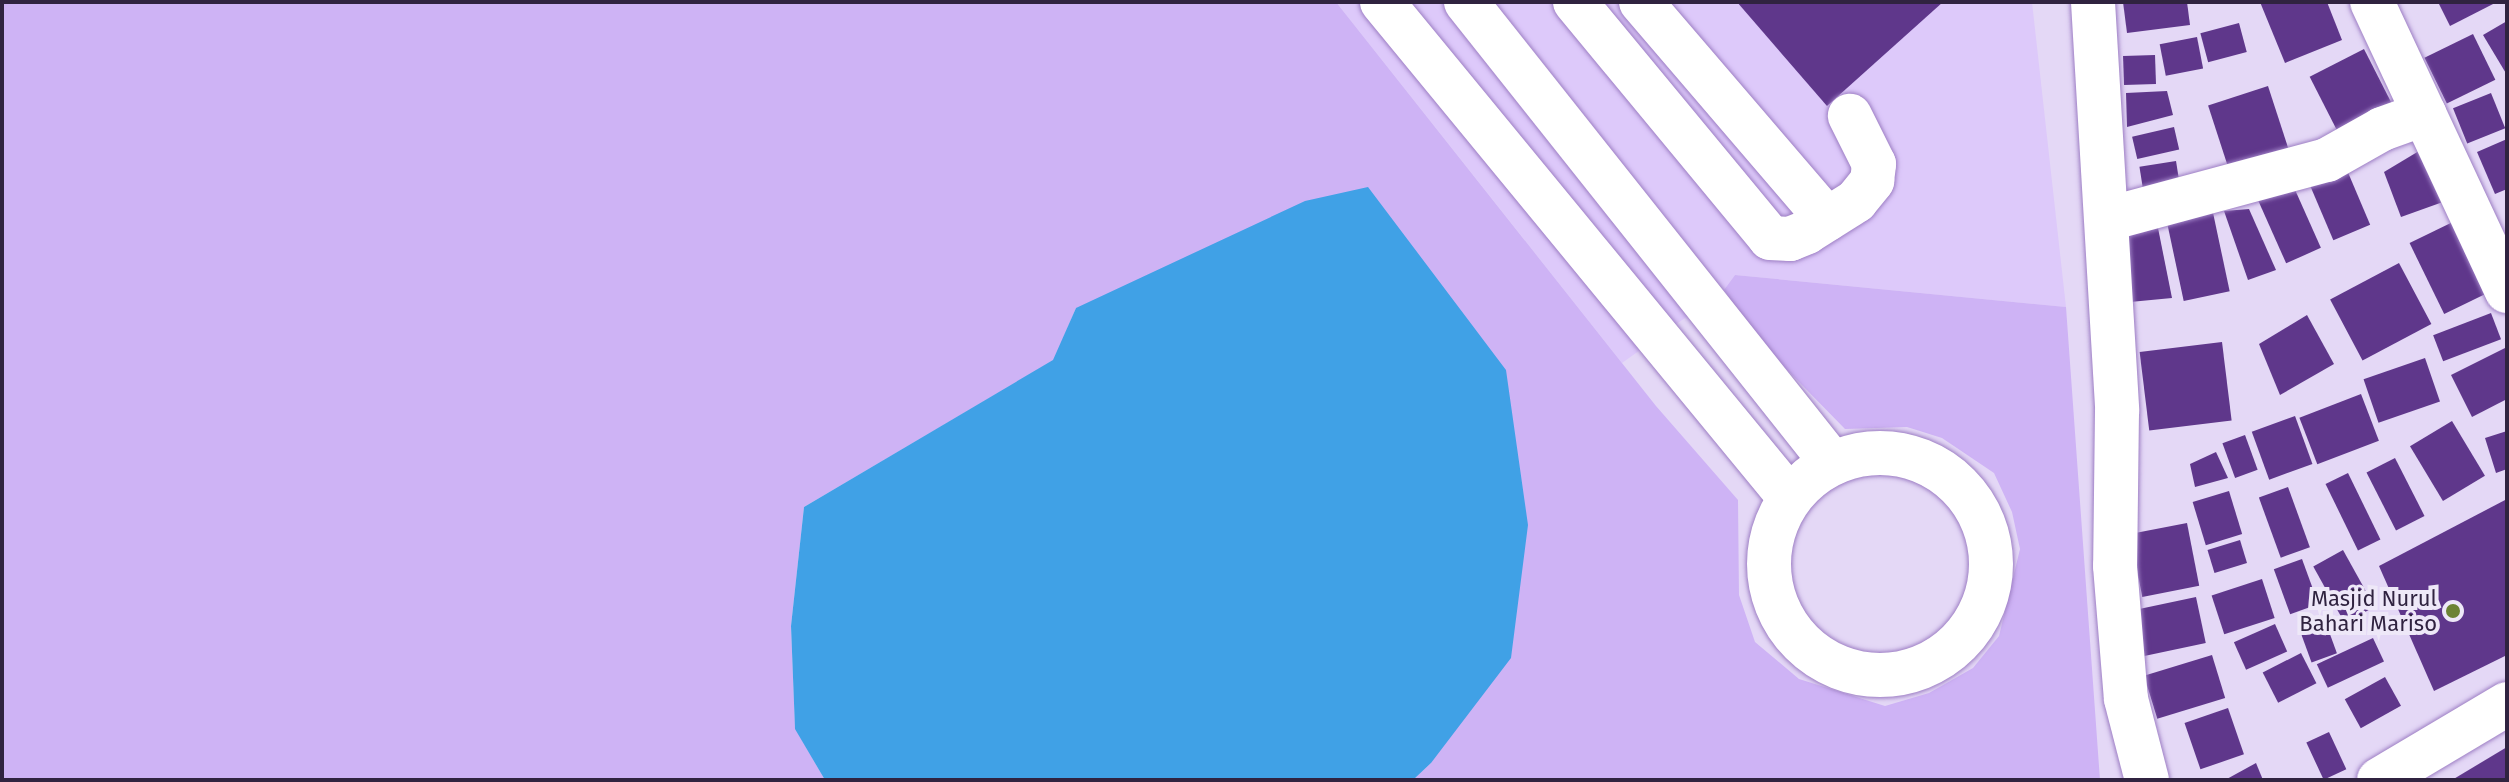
<!DOCTYPE html>
<style>
body{margin:0}
#map{position:relative;width:2509px;height:782px;overflow:hidden;background:#e4d8f6;font-family:"Fira Sans",sans-serif}
div>[style]{position:absolute}
.built>*{inset:0;background:#ddc9fa}
.green>*{inset:0;background:#ceb3f5}
.water>*{inset:0;background:#40a1e6}
.building>*{inset:0;background:#5f378b;transform-origin:0 0}
.roads{filter:drop-shadow(0 0 2px #9d7ec4) drop-shadow(0 0 2px #9d7ec4)}
.minor>*{height:44px;margin:-22px;padding:0 22px;transform-origin:22px;border-radius:22px;background:#fff}
.minor>.ring{margin:-22px;padding:0;box-sizing:content-box;background:none;border:44px solid #fff;border-radius:50%}
.dots>*{width:22px;height:22px;translate:-50% -50%;box-sizing:border-box;border:4px solid #eee8f8;border-radius:50%}
span{translate:-50% -50%;white-space:nowrap;text-align:center;line-height:1.15;-webkit-text-stroke:8px #eee8f8;paint-order:stroke}
.poi-label{font-size:22px;color:#302340}
.right{translate:-100% -50%;text-align:right}
.frame{position:absolute;inset:0;border:4px solid #302340;pointer-events:none}
</style>
<div id="map">
<div class="built">
<div style="clip-path:polygon(1336px 2px,2032px 2px,2066px 307px,1735px 275px,1724px 290px,1622px 363px)"></div>
</div>
<div class="green">
<div style="clip-path:polygon(2px 2px,1336px 2px,1656px 406px,1738px 500px,1739px 595px,1755px 642px,1799px 679px,1885px 706px,1929px 693px,1973px 668px,1999px 636px,2020px 549px,2012px 512px,1994px 473px,1942px 438px,1907px 427px,1845px 429px,1760px 342px,1724px 290px,1735px 275px,2066px 307px,2100px 780px,1413px 780px,1431px 763px,1076px 308px,1054px 360px,804px 507px,791px 626px,795px 728px,825px 780px,2px 780px)"></div>
</div>
<div class="water">
<div style="clip-path:polygon(1368px 187px,1506px 370px,1528px 525px,1511px 658px,1431px 763px,1413px 780px,825px 780px,795px 729px,791px 626px,804px 507px,1053px 360px,1076px 308px,1305px 201px)"></div>
</div>
<div class="building">
<div style="clip-path:polygon(1737px 2px,1943px 2px,1827px 106px)"></div>
<div style="clip-path:polygon(2123px 2px,2187px 2px,2190px 25px,2127px 33px)"></div>
<div style="clip-path:polygon(2260px 2px,2327px 2px,2342px 40px,2285px 63px)"></div>
<div style="clip-path:polygon(2438px 2px,2497px 2px,2450px 26px)"></div>
<div style="clip-path:polygon(2507px 21px,2507px 75px,2483px 35px)"></div>
<div style="left:2239px;top:23px;width:30px;height:40px;rotate:75deg"></div>
<div style="left:2473px;top:34px;width:51px;height:54px;rotate:64deg"></div>
<div style="left:2197px;top:37px;width:32px;height:38px;rotate:79deg"></div>
<div style="left:2364px;top:49px;width:66px;height:61px;rotate:63deg"></div>
<div style="left:2155px;top:55px;width:29px;height:32px;rotate:88deg"></div>
<div style="left:2268px;top:86px;width:72px;height:63px;rotate:72deg"></div>
<div style="clip-path:polygon(2167px 91px,2173px 115px,2127px 127px,2126px 93px)"></div>
<div style="left:2491px;top:93px;width:38px;height:41px;rotate:68deg"></div>
<div style="left:2174px;top:127px;width:23px;height:43px;rotate:77deg"></div>
<div style="clip-path:polygon(2507px 139px,2507px 189px,2495px 194px,2477px 152px)"></div>
<div style="clip-path:polygon(2424px 148px,2454px 198px,2401px 217px,2384px 172px)"></div>
<div style="left:2176px;top:161px;width:33px;height:37px;rotate:81deg"></div>
<div style="left:2344px;top:163px;width:67px;height:40px;rotate:67deg"></div>
<div style="left:2292px;top:183px;width:71px;height:38px;rotate:66deg"></div>
<div style="left:2212px;top:208px;width:85px;height:47px;rotate:78deg"></div>
<div style="clip-path:polygon(2249px 209px,2276px 270px,2248px 280px,2224px 211px)"></div>
<div style="left:2459px;top:219px;width:79px;height:55px;rotate:64deg"></div>
<div style="clip-path:polygon(2158px 228px,2172px 298px,2130px 302px,2122px 229px)"></div>
<div style="left:2399px;top:263px;width:69px;height:78px;rotate:62deg"></div>
<div style="left:2491px;top:313px;width:28px;height:62px;rotate:69deg"></div>
<div style="clip-path:polygon(2307px 315px,2334px 364px,2280px 395px,2259px 344px)"></div>
<div style="left:2222px;top:342px;width:79px;height:83px;rotate:83deg"></div>
<div style="clip-path:polygon(2507px 347px,2507px 399px,2472px 417px,2451px 375px)"></div>
<div style="left:2425px;top:358px;width:46px;height:65px;rotate:71deg"></div>
<div style="left:2361px;top:394px;width:50px;height:66px;rotate:69deg"></div>
<div style="left:2295px;top:416px;width:51px;height:46px;rotate:70deg"></div>
<div style="left:2452px;top:421px;width:64px;height:49px;rotate:59deg"></div>
<div style="clip-path:polygon(2507px 431px,2507px 469px,2496px 473px,2485px 438px)"></div>
<div style="left:2245px;top:435px;width:37px;height:24px;rotate:70deg"></div>
<div style="clip-path:polygon(2216px 452px,2228px 478px,2195px 487px,2190px 464px)"></div>
<div style="left:2395px;top:458px;width:65px;height:32px;rotate:63deg"></div>
<div style="left:2348px;top:473px;width:74px;height:25px;rotate:64deg"></div>
<div style="left:2288px;top:487px;width:64px;height:31px;rotate:70deg"></div>
<div style="left:2229px;top:491px;width:45px;height:38px;rotate:73deg"></div>
<div style="clip-path:polygon(2507px 499px,2507px 655px,2434px 691px,2379px 566px)"></div>
<div style="left:2187px;top:523px;width:64px;height:58px;rotate:79deg"></div>
<div style="left:2240px;top:540px;width:24px;height:34px;rotate:73deg"></div>
<div style="left:2343px;top:550px;width:65px;height:34px;rotate:61deg"></div>
<div style="left:2302px;top:559px;width:48px;height:30px;rotate:70deg"></div>
<div style="left:2262px;top:579px;width:41px;height:53px;rotate:72deg"></div>
<div style="left:2196px;top:597px;width:47px;height:64px;rotate:78deg"></div>
<div style="left:2275px;top:624px;width:30px;height:45px;rotate:66deg"></div>
<div style="left:2327px;top:626px;width:29px;height:27px;rotate:70deg"></div>
<div style="left:2373px;top:638px;width:26px;height:62px;rotate:65deg"></div>
<div style="left:2301px;top:653px;width:34px;height:43px;rotate:63deg"></div>
<div style="left:2212px;top:655px;width:45px;height:71px;rotate:73deg"></div>
<div style="left:2385px;top:677px;width:33px;height:46px;rotate:61deg"></div>
<div style="left:2228px;top:708px;width:49px;height:46px;rotate:71deg"></div>
<div style="left:2329px;top:732px;width:41px;height:25px;rotate:65deg"></div>
<div style="clip-path:polygon(2507px 747px,2507px 780px,2452px 780px)"></div>
<div style="clip-path:polygon(2256px 763px,2263px 780px,2225px 780px)"></div>
</div>
<div class="roads">
<div class="minor">
<div style="left:1382px;top:2px;width:642px;rotate:50.56deg"></div>
<div style="left:1466px;top:2px;width:589px;rotate:51.55deg"></div>
<div style="left:1575px;top:2px;width:306px;rotate:50.4deg"></div>
<div style="left:1770px;top:238px;width:20px;rotate:3deg"></div>
<div style="left:1790px;top:239px;width:18px;rotate:-22deg"></div>
<div style="left:1807px;top:232px;width:58px;rotate:-32.3deg"></div>
<div style="left:1856px;top:201px;width:26px;rotate:-51deg"></div>
<div style="left:1872px;top:181px;width:17px;rotate:-83deg"></div>
<div style="left:1874px;top:164px;width:54px;rotate:-116.6deg"></div>
<div style="left:1641px;top:2px;width:286px;rotate:49.4deg"></div>
<div style="left:2093px;top:2px;width:410px;rotate:86.6deg"></div>
<div style="left:2117px;top:411px;width:155px;rotate:90.7deg"></div>
<div style="left:2115px;top:566px;width:133px;rotate:85.3deg"></div>
<div style="left:2126px;top:699px;width:84px;rotate:75.5deg"></div>
<div style="left:2372px;top:2px;width:319px;rotate:65deg"></div>
<div style="left:2108px;top:219px;width:227px;rotate:-15.1deg"></div>
<div style="left:2327px;top:160px;width:63px;rotate:-29.4deg"></div>
<div style="left:2382px;top:129px;width:45px;rotate:-19.7deg"></div>
<div class="ring" style="left:1769px;top:453px;width:178px;height:178px"></div>
<div style="left:2379px;top:780px;width:149px;rotate:-30.7deg"></div>
</div>
</div>
<div class="dots">
<div style="left:2453px;top:611px;background:#6c8334"></div>
</div>
<div class="poi-label">
<span class="right" style="left:2437px;top:611px">Masjid Nurul<br>Bahari Mariso</span>
</div>
<div class="frame"></div>
</div>
